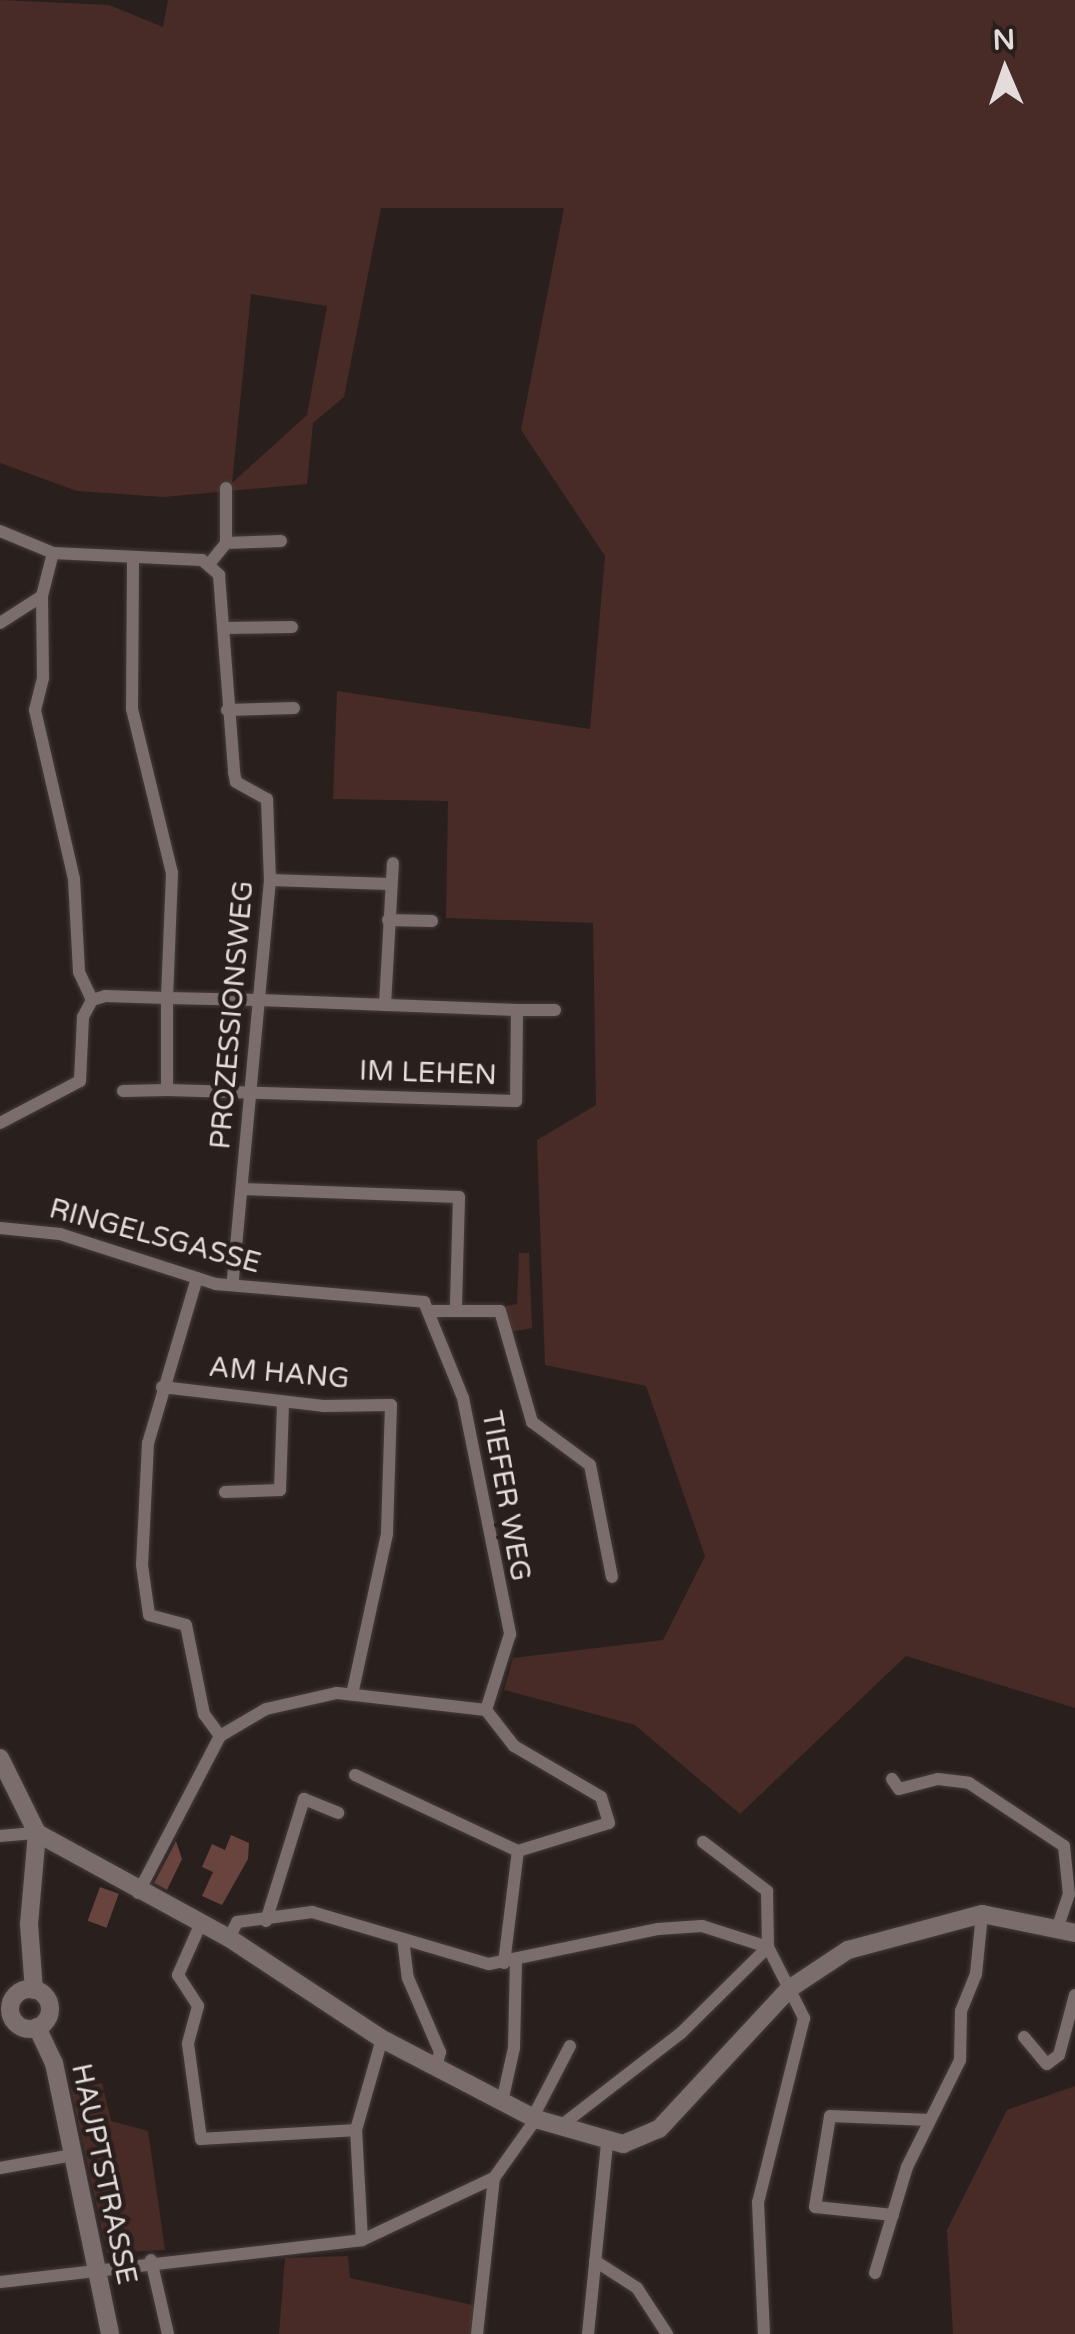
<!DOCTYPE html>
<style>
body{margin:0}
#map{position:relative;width:1075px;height:2334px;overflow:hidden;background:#291f1d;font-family:"Varela Round",sans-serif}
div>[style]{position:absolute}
.green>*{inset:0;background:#482b27}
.building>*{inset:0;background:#69443f;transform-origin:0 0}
.roads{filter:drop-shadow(0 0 2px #443c3b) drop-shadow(0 0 2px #443c3b)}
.street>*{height:12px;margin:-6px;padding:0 6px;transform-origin:6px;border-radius:6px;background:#7a6d6b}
.secondary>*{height:18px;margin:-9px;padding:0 9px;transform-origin:9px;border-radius:9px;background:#7a6d6b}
.secondary>.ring{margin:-9px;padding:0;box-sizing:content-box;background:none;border:18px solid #7a6d6b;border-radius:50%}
span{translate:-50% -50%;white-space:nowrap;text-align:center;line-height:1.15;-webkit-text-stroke:9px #291f1d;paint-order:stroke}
.street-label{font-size:28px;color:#e4dcdb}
.north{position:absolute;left:955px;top:20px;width:100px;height:100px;-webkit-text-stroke:8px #291f1d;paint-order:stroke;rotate:358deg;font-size:28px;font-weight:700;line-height:40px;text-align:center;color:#e4dcdb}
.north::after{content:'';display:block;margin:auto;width:35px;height:45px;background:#e4dcdb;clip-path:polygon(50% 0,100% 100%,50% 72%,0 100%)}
</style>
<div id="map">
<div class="green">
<div style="clip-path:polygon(evenodd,0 0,109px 5px,163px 27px,168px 0,1075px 0,1075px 1708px,906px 1656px,740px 1814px,635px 1725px,504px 1690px,513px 1658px,663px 1640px,705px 1556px,646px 1386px,545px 1365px,537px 1140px,596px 1105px,593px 923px,446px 918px,448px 801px,333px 799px,337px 691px,590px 729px,605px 556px,521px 430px,564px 208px,381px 208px,344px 397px,313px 423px,307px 484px,163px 497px,77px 491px,0 463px,0 0,251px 294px,327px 306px,307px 415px,232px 483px,251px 294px)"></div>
<div style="clip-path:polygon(519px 1253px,529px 1253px,532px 1328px,511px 1332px,505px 1306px,517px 1304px)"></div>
<div style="clip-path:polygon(102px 2083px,111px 2121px,148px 2131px,165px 2250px,107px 2253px,71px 2089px)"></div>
<div style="clip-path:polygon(1075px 2086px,1075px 2334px,953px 2334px,947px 2230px,1007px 2110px)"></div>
<div style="clip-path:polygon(348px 2256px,350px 2278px,477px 2306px,474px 2334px,279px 2334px,285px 2258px)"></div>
</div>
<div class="building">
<div style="clip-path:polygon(231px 1835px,249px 1843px,248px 1859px,222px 1905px,202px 1896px,213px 1872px,202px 1867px,212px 1844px,225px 1850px)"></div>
<div style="clip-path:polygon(176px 1841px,182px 1859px,167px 1890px,154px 1883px)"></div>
<div style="left:100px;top:1887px;width:20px;height:36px;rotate:20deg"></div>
</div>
<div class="roads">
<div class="street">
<div style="left:0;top:531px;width:57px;rotate:22.5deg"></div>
<div style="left:53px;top:553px;width:149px;rotate:2.7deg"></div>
<div style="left:202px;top:560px;width:23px;rotate:41deg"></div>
<div style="left:219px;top:575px;width:198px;rotate:85.6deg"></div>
<div style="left:234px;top:772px;width:10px;rotate:79deg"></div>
<div style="left:236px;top:782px;width:35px;rotate:29deg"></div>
<div style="left:267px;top:799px;width:81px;rotate:87.9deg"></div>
<div style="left:270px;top:880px;width:404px;rotate:95.3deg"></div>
<div style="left:226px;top:543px;width:55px;rotate:-2.1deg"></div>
<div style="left:210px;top:563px;width:26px;rotate:-51deg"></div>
<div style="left:226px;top:543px;width:55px;rotate:-90deg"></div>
<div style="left:42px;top:596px;width:82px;rotate:89.3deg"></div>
<div style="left:43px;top:678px;width:33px;rotate:104deg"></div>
<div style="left:35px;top:710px;width:173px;rotate:77deg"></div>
<div style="left:74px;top:879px;width:93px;rotate:86.9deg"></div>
<div style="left:79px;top:972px;width:31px;rotate:65deg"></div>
<div style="left:0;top:623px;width:50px;rotate:-32.7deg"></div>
<div style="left:42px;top:596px;width:44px;rotate:-75.7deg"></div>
<div style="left:224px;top:628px;width:68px;rotate:-0.8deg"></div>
<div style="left:227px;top:710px;width:67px;rotate:-1.7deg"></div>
<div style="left:270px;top:880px;width:119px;rotate:1.9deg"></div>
<div style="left:388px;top:920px;width:44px;rotate:1.3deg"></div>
<div style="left:385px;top:1005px;width:142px;rotate:-86.8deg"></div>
<div style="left:517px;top:1010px;width:38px"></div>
<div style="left:123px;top:1091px;width:44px;rotate:-1.3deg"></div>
<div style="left:0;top:1123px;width:90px;rotate:-27.7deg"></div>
<div style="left:80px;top:1081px;width:64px;rotate:-87.3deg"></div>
<div style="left:83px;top:1017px;width:19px;rotate:-62deg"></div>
<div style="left:92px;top:1000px;width:14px;rotate:-17deg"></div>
<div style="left:105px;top:996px;width:62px;rotate:1.8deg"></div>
<div style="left:167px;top:998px;width:92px;rotate:1.2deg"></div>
<div style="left:259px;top:1000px;width:258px;rotate:2.2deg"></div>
<div style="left:517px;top:1010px;width:91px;rotate:90.6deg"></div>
<div style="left:516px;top:1101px;width:349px;rotate:-178.2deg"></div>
<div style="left:167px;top:1090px;width:92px;rotate:-90deg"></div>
<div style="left:167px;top:998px;width:125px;rotate:-87.7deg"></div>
<div style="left:172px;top:873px;width:169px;rotate:-103.7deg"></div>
<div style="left:132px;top:709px;width:147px;rotate:-89.6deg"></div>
<div style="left:242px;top:1189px;width:217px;rotate:2.1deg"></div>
<div style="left:459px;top:1197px;width:109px;rotate:91.6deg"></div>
<div style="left:0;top:1228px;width:60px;rotate:5.7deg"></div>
<div style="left:60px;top:1234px;width:164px;rotate:17.8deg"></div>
<div style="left:216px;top:1284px;width:209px;rotate:4.9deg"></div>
<div style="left:424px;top:1302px;width:104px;rotate:67.9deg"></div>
<div style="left:463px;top:1398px;width:241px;rotate:78.7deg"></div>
<div style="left:510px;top:1634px;width:80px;rotate:107.5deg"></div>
<div style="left:197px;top:1278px;width:172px;rotate:106.5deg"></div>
<div style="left:148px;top:1443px;width:122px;rotate:92.8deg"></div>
<div style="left:142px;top:1565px;width:50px;rotate:82deg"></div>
<div style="left:149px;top:1615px;width:38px;rotate:15deg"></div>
<div style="left:186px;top:1625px;width:91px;rotate:78.6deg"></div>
<div style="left:204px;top:1714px;width:27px;rotate:54deg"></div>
<div style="left:432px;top:1311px;width:68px"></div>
<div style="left:500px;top:1311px;width:116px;rotate:73.9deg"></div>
<div style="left:532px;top:1422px;width:72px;rotate:36.6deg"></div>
<div style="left:590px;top:1465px;width:114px;rotate:78.9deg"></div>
<div style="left:162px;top:1387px;width:162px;rotate:6.7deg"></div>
<div style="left:323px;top:1406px;width:68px;rotate:-0.8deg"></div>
<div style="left:391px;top:1405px;width:129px;rotate:91.8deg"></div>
<div style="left:387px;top:1534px;width:164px;rotate:102.3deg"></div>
<div style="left:225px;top:1492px;width:55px;rotate:-2.1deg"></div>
<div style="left:280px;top:1490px;width:88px;rotate:-88deg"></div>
<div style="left:355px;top:1775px;width:180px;rotate:25deg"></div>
<div style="left:518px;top:1851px;width:95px;rotate:-17.1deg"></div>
<div style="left:609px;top:1823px;width:27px;rotate:-107deg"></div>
<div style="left:601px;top:1797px;width:101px;rotate:-149.6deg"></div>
<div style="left:514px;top:1746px;width:46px;rotate:-127.9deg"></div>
<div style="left:892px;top:1779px;width:12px;rotate:55deg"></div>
<div style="left:899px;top:1789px;width:40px;rotate:-14.4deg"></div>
<div style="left:938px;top:1779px;width:31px;rotate:7deg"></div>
<div style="left:969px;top:1783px;width:114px;rotate:33.6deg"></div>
<div style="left:1064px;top:1846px;width:48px;rotate:84.1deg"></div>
<div style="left:1069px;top:1894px;width:34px;rotate:109deg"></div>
<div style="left:0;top:1836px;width:37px;rotate:-5deg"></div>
<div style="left:703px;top:1842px;width:81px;rotate:37.4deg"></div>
<div style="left:767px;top:1891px;width:56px;rotate:89deg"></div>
<div style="left:138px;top:1893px;width:177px;rotate:-62.4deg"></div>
<div style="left:220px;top:1736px;width:53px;rotate:-30.4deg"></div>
<div style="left:266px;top:1709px;width:73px;rotate:-12.7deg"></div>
<div style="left:337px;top:1693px;width:150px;rotate:6.5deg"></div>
<div style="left:266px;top:1921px;width:128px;rotate:-72.7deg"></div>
<div style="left:304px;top:1799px;width:37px;rotate:22deg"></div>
<div style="left:201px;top:1923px;width:57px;rotate:113.9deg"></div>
<div style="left:178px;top:1975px;width:37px;rotate:57deg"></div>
<div style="left:198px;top:2006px;width:39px;rotate:105deg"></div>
<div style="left:188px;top:2044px;width:96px;rotate:82.2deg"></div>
<div style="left:201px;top:2139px;width:155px;rotate:-3.3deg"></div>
<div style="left:229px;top:1938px;width:18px;rotate:-63deg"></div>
<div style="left:237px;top:1922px;width:76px;rotate:-7.6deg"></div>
<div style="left:312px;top:1912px;width:184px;rotate:16.4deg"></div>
<div style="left:489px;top:1964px;width:173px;rotate:-11.7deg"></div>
<div style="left:658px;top:1929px;width:44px;rotate:-3.9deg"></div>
<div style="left:702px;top:1926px;width:69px;rotate:17.7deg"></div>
<div style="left:768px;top:1947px;width:80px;rotate:63.1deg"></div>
<div style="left:804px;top:2018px;width:190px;rotate:104deg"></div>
<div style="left:758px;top:2202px;width:132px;rotate:87.4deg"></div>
<div style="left:403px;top:1939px;width:39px;rotate:83deg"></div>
<div style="left:408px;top:1978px;width:81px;rotate:66.6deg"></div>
<div style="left:440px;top:2052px;width:16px;rotate:105deg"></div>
<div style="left:504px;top:1963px;width:113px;rotate:-82.9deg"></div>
<div style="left:1024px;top:2037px;width:35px;rotate:50deg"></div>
<div style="left:1047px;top:2064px;width:15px;rotate:-37deg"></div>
<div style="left:1059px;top:2055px;width:62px;rotate:-75.1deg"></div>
<div style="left:502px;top:2102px;width:55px;rotate:-77.5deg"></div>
<div style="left:514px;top:2048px;width:87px;rotate:-88.7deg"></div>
<div style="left:533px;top:2117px;width:80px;rotate:-62.5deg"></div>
<div style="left:558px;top:2128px;width:155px;rotate:-37.7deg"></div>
<div style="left:681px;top:2033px;width:122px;rotate:-44.7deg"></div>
<div style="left:0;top:2168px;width:74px;rotate:-10.1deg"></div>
<div style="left:893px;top:2215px;width:78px;rotate:-174.1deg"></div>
<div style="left:815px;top:2207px;width:92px;rotate:-80.6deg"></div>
<div style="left:830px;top:2116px;width:100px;rotate:2.3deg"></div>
<div style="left:362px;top:2240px;width:110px;rotate:-93.1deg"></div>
<div style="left:356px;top:2130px;width:95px;rotate:-74.1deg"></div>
<div style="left:151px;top:2260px;width:76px;rotate:77.1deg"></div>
<div style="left:595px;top:2261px;width:50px;rotate:32.7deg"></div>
<div style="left:637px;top:2288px;width:55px;rotate:56.9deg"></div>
<div style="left:875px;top:2273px;width:111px;rotate:-73.2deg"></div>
<div style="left:907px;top:2167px;width:119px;rotate:-63.6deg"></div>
<div style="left:960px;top:2060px;width:49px;rotate:-88.8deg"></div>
<div style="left:961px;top:2011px;width:40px;rotate:-68deg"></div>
<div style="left:976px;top:1974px;width:60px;rotate:-84.3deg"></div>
<div style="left:0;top:2282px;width:364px;rotate:-6.6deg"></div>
<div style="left:362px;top:2240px;width:146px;rotate:-25.2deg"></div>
<div style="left:494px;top:2178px;width:72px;rotate:-54.6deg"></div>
<div style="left:477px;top:2334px;width:157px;rotate:-83.8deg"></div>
<div style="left:588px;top:2334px;width:192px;rotate:-84.3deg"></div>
</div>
<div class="secondary">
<div style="left:0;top:1758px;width:84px;rotate:63.7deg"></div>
<div style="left:37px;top:1833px;width:91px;rotate:95deg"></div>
<div style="left:29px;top:1924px;width:66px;rotate:85.7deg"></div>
<div style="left:37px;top:1833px;width:219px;rotate:28.7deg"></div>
<div style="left:229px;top:1938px;width:183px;rotate:33.4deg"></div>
<div style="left:382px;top:2039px;width:174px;rotate:27.5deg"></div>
<div style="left:536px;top:2119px;width:91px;rotate:16deg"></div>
<div style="left:623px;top:2144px;width:39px;rotate:-23deg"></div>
<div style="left:659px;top:2129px;width:191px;rotate:-47.1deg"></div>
<div style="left:789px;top:1989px;width:71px;rotate:-33.5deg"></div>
<div style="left:848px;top:1950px;width:139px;rotate:-15deg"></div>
<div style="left:982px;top:1914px;width:95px;rotate:11.5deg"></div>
<div class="ring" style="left:10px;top:1989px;width:22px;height:22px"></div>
<div style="left:37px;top:2027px;width:40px;rotate:65deg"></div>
<div style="left:54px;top:2063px;width:277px;rotate:78.3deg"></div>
</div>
</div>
<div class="street-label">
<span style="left:232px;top:1015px;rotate:-85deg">PROZESSIONSWEG</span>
<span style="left:428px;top:1073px;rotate:2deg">IM LEHEN</span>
<span style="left:155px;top:1236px;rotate:15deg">RINGELSGASSE</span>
<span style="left:279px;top:1373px;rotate:5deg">AM HANG</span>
<span style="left:506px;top:1496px;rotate:80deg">TIEFER WEG</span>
<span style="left:104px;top:2174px;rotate:78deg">HAUPTSTRASSE</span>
</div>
<div class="north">N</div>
</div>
